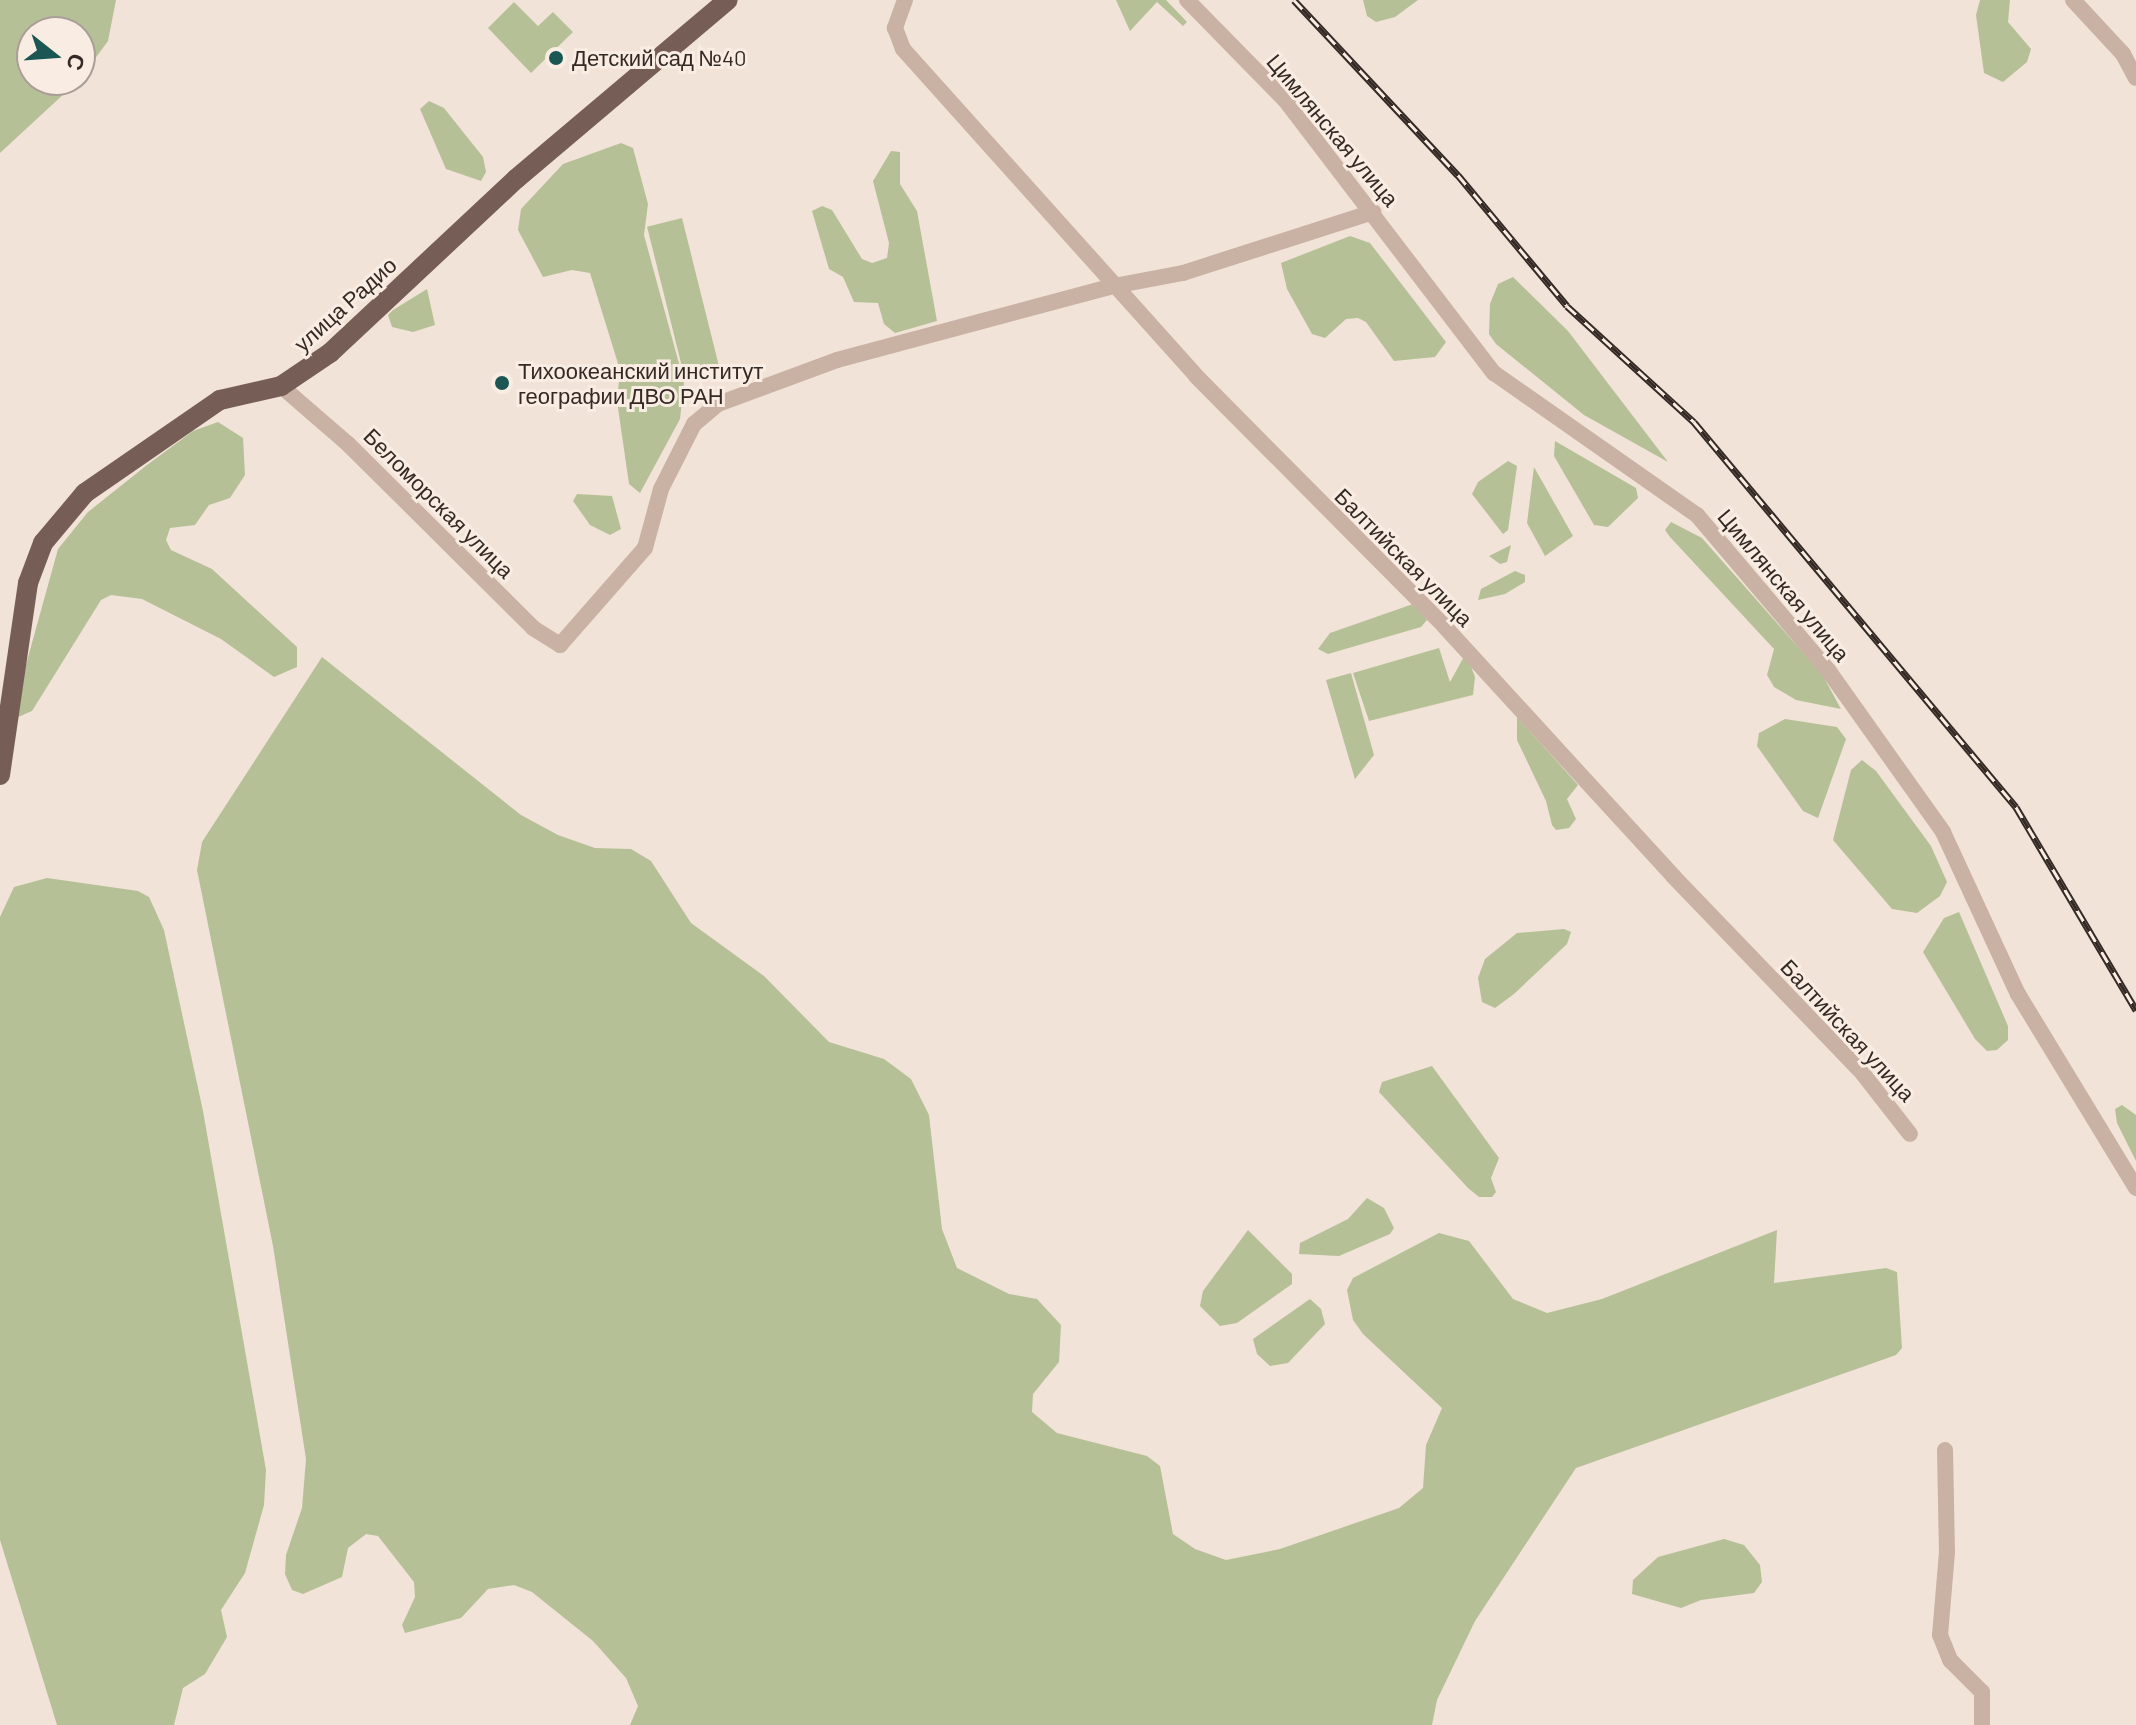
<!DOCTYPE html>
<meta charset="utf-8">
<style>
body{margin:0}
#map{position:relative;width:2136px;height:1725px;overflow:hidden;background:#f1e3d7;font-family:Barlow,sans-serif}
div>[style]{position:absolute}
.green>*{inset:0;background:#b6c097;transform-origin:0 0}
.minor>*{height:16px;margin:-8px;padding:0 8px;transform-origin:8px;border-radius:8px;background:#c9b1a3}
.major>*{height:20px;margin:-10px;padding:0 10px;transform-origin:10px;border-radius:10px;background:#765e56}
.rail>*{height:7px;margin-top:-3.5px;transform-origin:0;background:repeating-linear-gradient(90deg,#f9ede3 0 12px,#342925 0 24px);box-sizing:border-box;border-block:2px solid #342925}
.dots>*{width:22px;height:22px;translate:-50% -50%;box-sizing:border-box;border:4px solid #f9ede3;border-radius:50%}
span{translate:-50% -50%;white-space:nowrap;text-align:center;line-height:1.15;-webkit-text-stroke:6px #f9ede3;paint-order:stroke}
.poi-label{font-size:22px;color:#342925}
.left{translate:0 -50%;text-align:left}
.street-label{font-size:22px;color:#342925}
.north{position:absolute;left:16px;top:16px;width:80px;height:80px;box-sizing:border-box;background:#f9ede3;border:2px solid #aa9f97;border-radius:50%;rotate:107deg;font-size:22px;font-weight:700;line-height:32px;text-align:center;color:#342925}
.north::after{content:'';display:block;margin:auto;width:28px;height:36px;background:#1b5654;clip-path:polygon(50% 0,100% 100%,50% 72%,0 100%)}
</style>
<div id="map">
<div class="green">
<div style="clip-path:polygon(0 0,116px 0,108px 41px,80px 79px,80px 32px,32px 32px,32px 80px,79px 80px,0 153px)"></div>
<div style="clip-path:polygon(1116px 0,1166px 0,1187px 22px,1183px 26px,1157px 2px,1130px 31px)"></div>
<div style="clip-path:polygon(1363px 0,1418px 0,1395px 17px,1376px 22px,1367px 16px)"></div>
<div style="clip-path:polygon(1980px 0,2010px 0,2008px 22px,2031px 49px,2027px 62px,2003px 82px,1984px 73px,1976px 15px)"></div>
<div style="clip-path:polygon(514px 2px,538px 26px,553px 12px,573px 32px,531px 73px,488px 28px)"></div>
<div style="clip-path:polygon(429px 101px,444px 108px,483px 157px,486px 172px,481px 181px,446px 169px,420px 109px)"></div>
<div style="clip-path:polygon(621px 143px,633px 148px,648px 204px,644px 235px,684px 382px,680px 419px,640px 493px,629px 484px,617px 401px,620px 370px,590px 273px,572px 270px,543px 277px,518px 230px,521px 209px,563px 164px)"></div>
<div style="clip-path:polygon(891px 151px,900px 152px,900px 184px,917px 211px,937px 321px,895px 333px,884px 324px,878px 303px,854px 302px,843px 277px,829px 269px,812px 211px,822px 206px,832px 210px,862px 259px,872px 263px,887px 258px,889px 243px,873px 181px)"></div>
<div style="left:682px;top:218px;width:157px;height:36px;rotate:76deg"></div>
<div style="clip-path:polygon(1350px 236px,1370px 243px,1446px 342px,1435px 357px,1394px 361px,1366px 322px,1358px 318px,1346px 319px,1325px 338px,1312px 334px,1287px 289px,1281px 263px)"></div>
<div style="clip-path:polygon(1513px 277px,1568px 331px,1668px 462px,1584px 415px,1496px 344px,1489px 334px,1490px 304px,1498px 284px)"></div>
<div style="clip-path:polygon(427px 289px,435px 325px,413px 332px,392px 327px,388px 315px,393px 310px)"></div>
<div style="clip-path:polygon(218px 422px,243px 438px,245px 475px,230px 498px,209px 505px,195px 525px,170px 528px,166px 540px,171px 550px,212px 569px,297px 647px,297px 667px,274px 677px,221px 639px,142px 599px,111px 595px,101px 600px,32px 711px,18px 717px,14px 708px,58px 549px,88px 512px,147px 465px,193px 431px)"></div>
<div style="clip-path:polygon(1555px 441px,1636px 488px,1638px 498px,1608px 527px,1594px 525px,1554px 456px)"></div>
<div style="clip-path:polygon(1508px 461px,1517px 466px,1508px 530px,1503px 534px,1472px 494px,1478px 482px)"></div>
<div style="clip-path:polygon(1534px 467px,1573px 536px,1545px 556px,1527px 523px)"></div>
<div style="clip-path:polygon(577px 494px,612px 496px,621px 529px,610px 535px,590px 525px,573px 501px)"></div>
<div style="clip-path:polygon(1671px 522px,1702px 538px,1822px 674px,1841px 709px,1796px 700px,1774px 687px,1767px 675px,1774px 649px,1670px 537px,1665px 530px)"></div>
<div style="clip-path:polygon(1511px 545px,1507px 562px,1500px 564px,1489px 556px)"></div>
<div style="clip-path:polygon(1515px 571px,1525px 575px,1525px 582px,1505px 594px,1478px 600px,1481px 589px)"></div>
<div style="clip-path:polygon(1413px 604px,1427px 620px,1421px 627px,1328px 654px,1318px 649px,1330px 633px)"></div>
<div style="clip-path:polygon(1439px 648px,1450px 682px,1466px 653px,1475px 677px,1473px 695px,1369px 721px,1353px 673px)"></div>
<div style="clip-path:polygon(322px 657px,521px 815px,558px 835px,595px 848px,631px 849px,651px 861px,691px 923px,764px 976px,829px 1042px,884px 1059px,911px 1079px,929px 1115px,942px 1229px,957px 1268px,1009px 1294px,1037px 1299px,1061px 1325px,1059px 1362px,1033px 1394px,1032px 1412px,1057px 1433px,1147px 1456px,1160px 1466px,1173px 1534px,1195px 1549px,1226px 1560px,1280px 1549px,1399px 1508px,1423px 1488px,1426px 1445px,1442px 1408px,1363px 1334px,1353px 1320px,1347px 1290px,1353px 1278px,1439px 1233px,1469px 1241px,1513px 1299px,1547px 1313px,1602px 1299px,1777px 1230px,1774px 1283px,1886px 1268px,1897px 1272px,1902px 1348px,1896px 1355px,1576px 1468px,1475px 1621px,1437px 1700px,1432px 1725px,630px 1725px,638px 1706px,626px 1678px,593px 1641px,532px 1592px,514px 1585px,488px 1589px,461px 1618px,405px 1633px,402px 1625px,415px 1597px,414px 1582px,378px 1536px,366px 1534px,348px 1548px,342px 1577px,303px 1594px,292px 1590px,285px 1574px,286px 1555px,302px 1508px,306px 1459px,273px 1246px,197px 870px,202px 842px)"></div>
<div style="clip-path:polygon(1351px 673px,1374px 755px,1355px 779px,1326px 680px)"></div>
<div style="clip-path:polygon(1517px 717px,1578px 785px,1567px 799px,1576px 819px,1569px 828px,1556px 830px,1552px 825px,1546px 801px,1517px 740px)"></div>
<div style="clip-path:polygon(1785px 719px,1837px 727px,1846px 739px,1818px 818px,1803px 811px,1757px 746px,1759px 733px)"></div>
<div style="clip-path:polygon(1862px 760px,1876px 771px,1931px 846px,1947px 882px,1940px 896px,1917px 913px,1892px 909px,1833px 840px,1851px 770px)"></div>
<div style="clip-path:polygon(47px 878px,138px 891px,149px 897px,164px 930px,203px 1111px,266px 1470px,264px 1505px,245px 1573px,221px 1610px,227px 1637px,205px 1674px,183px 1688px,174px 1725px,57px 1725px,0 1540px,0 917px,14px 887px)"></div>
<div style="clip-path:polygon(1959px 912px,2008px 1026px,2008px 1040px,1997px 1050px,1987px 1051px,1975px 1039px,1923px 952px,1944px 918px)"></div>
<div style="clip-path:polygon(1564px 929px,1571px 932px,1567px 944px,1514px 994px,1495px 1008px,1482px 1002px,1478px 978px,1485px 959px,1517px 933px)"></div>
<div style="clip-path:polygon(1432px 1066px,1499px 1158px,1491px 1178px,1496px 1192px,1492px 1197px,1479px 1197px,1468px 1188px,1379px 1092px,1382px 1082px)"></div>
<div style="clip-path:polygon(2122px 1105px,2136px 1115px,2136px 1161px,2117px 1123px,2115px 1109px)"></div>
<div style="clip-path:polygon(1367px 1198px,1384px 1208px,1394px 1228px,1390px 1234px,1339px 1256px,1299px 1254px,1300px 1243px,1348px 1219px)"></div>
<div style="clip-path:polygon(1248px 1230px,1292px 1274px,1292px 1284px,1237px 1323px,1220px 1326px,1200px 1306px,1203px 1291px)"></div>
<div style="clip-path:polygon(1310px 1299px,1321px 1309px,1325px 1324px,1288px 1363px,1270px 1366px,1257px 1354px,1253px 1339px)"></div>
<div style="clip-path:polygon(1724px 1539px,1744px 1545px,1760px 1565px,1762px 1582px,1754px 1593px,1701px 1600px,1681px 1608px,1632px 1594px,1633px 1580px,1658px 1557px)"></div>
</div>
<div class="minor">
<div style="left:905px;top:0;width:30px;rotate:110deg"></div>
<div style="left:895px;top:28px;width:22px;rotate:69deg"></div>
<div style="left:903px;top:49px;width:439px;rotate:48.1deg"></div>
<div style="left:1196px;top:376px;width:354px;rotate:45.2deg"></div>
<div style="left:1445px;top:627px;width:338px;rotate:47.5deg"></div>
<div style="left:1673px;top:876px;width:269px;rotate:46.1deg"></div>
<div style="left:1860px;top:1070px;width:81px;rotate:52deg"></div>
<div style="left:1187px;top:0;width:140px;rotate:45.6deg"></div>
<div style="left:1285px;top:100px;width:344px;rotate:52.6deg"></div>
<div style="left:1494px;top:373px;width:248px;rotate:35deg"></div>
<div style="left:1697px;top:515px;width:203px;rotate:49.8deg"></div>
<div style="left:1828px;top:670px;width:199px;rotate:54.6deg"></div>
<div style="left:1943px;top:832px;width:179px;rotate:65.2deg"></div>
<div style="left:2018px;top:994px;width:227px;rotate:58.7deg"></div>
<div style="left:2073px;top:0;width:74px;rotate:47.2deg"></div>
<div style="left:2123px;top:54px;width:27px;rotate:62deg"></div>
<div style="left:281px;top:386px;width:89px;rotate:40.9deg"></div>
<div style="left:348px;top:444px;width:261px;rotate:44.8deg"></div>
<div style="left:533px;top:628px;width:32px;rotate:32deg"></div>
<div style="left:560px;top:645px;width:129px;rotate:-48.8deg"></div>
<div style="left:645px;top:548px;width:61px;rotate:-74.8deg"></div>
<div style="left:661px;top:489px;width:73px;rotate:-63.1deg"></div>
<div style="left:694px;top:424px;width:31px;rotate:-40deg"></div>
<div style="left:718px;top:404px;width:127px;rotate:-20.3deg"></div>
<div style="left:837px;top:360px;width:287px;rotate:-15deg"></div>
<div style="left:1114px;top:286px;width:70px;rotate:-10.7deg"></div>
<div style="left:1183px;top:273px;width:200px;rotate:-17.8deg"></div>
<div style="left:1945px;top:1450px;width:102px;rotate:88.9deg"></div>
<div style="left:1947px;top:1552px;width:83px;rotate:94.8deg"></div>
<div style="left:1940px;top:1635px;width:27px;rotate:68deg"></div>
<div style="left:1950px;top:1660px;width:45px;rotate:45deg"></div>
<div style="left:1982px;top:1692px;width:33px;rotate:90deg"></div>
</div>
<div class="major">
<div style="left:0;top:775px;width:194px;rotate:-81.7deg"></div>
<div style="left:28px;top:583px;width:43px;rotate:-69.4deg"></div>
<div style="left:43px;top:543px;width:65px;rotate:-50deg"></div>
<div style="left:85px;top:493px;width:164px;rotate:-34.6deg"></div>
<div style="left:220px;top:400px;width:63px;rotate:-12.9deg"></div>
<div style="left:281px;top:386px;width:59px;rotate:-34deg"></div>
<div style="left:330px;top:353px;width:255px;rotate:-43.1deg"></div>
<div style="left:516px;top:179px;width:277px;rotate:-40.2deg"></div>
</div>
<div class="rail">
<div style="left:1294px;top:0;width:240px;rotate:46.9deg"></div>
<div style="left:1458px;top:175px;width:170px;rotate:50.2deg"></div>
<div style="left:1567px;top:306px;width:172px;rotate:42.4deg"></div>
<div style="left:1694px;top:422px;width:502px;rotate:50.09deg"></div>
<div style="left:2016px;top:807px;width:236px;rotate:59.4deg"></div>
</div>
<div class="dots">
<div style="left:556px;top:58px;background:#1b5654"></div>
<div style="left:502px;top:383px;background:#1b5654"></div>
</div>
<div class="poi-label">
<span class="left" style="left:572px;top:58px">Детский сад №40</span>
<span class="left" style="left:518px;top:383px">Тихоокеанский институт<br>географии ДВО РАН</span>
</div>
<div class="street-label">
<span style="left:1333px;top:130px;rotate:50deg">Цимлянская улица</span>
<span style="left:345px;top:304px;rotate:-42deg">улица Радио</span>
<span style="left:439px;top:503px;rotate:45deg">Беломорская улица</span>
<span style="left:1404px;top:557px;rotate:45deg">Балтийская улица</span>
<span style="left:1784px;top:585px;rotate:50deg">Цимлянская улица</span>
<span style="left:1848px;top:1030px;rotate:47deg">Балтийская улица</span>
</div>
<div class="north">С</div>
</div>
